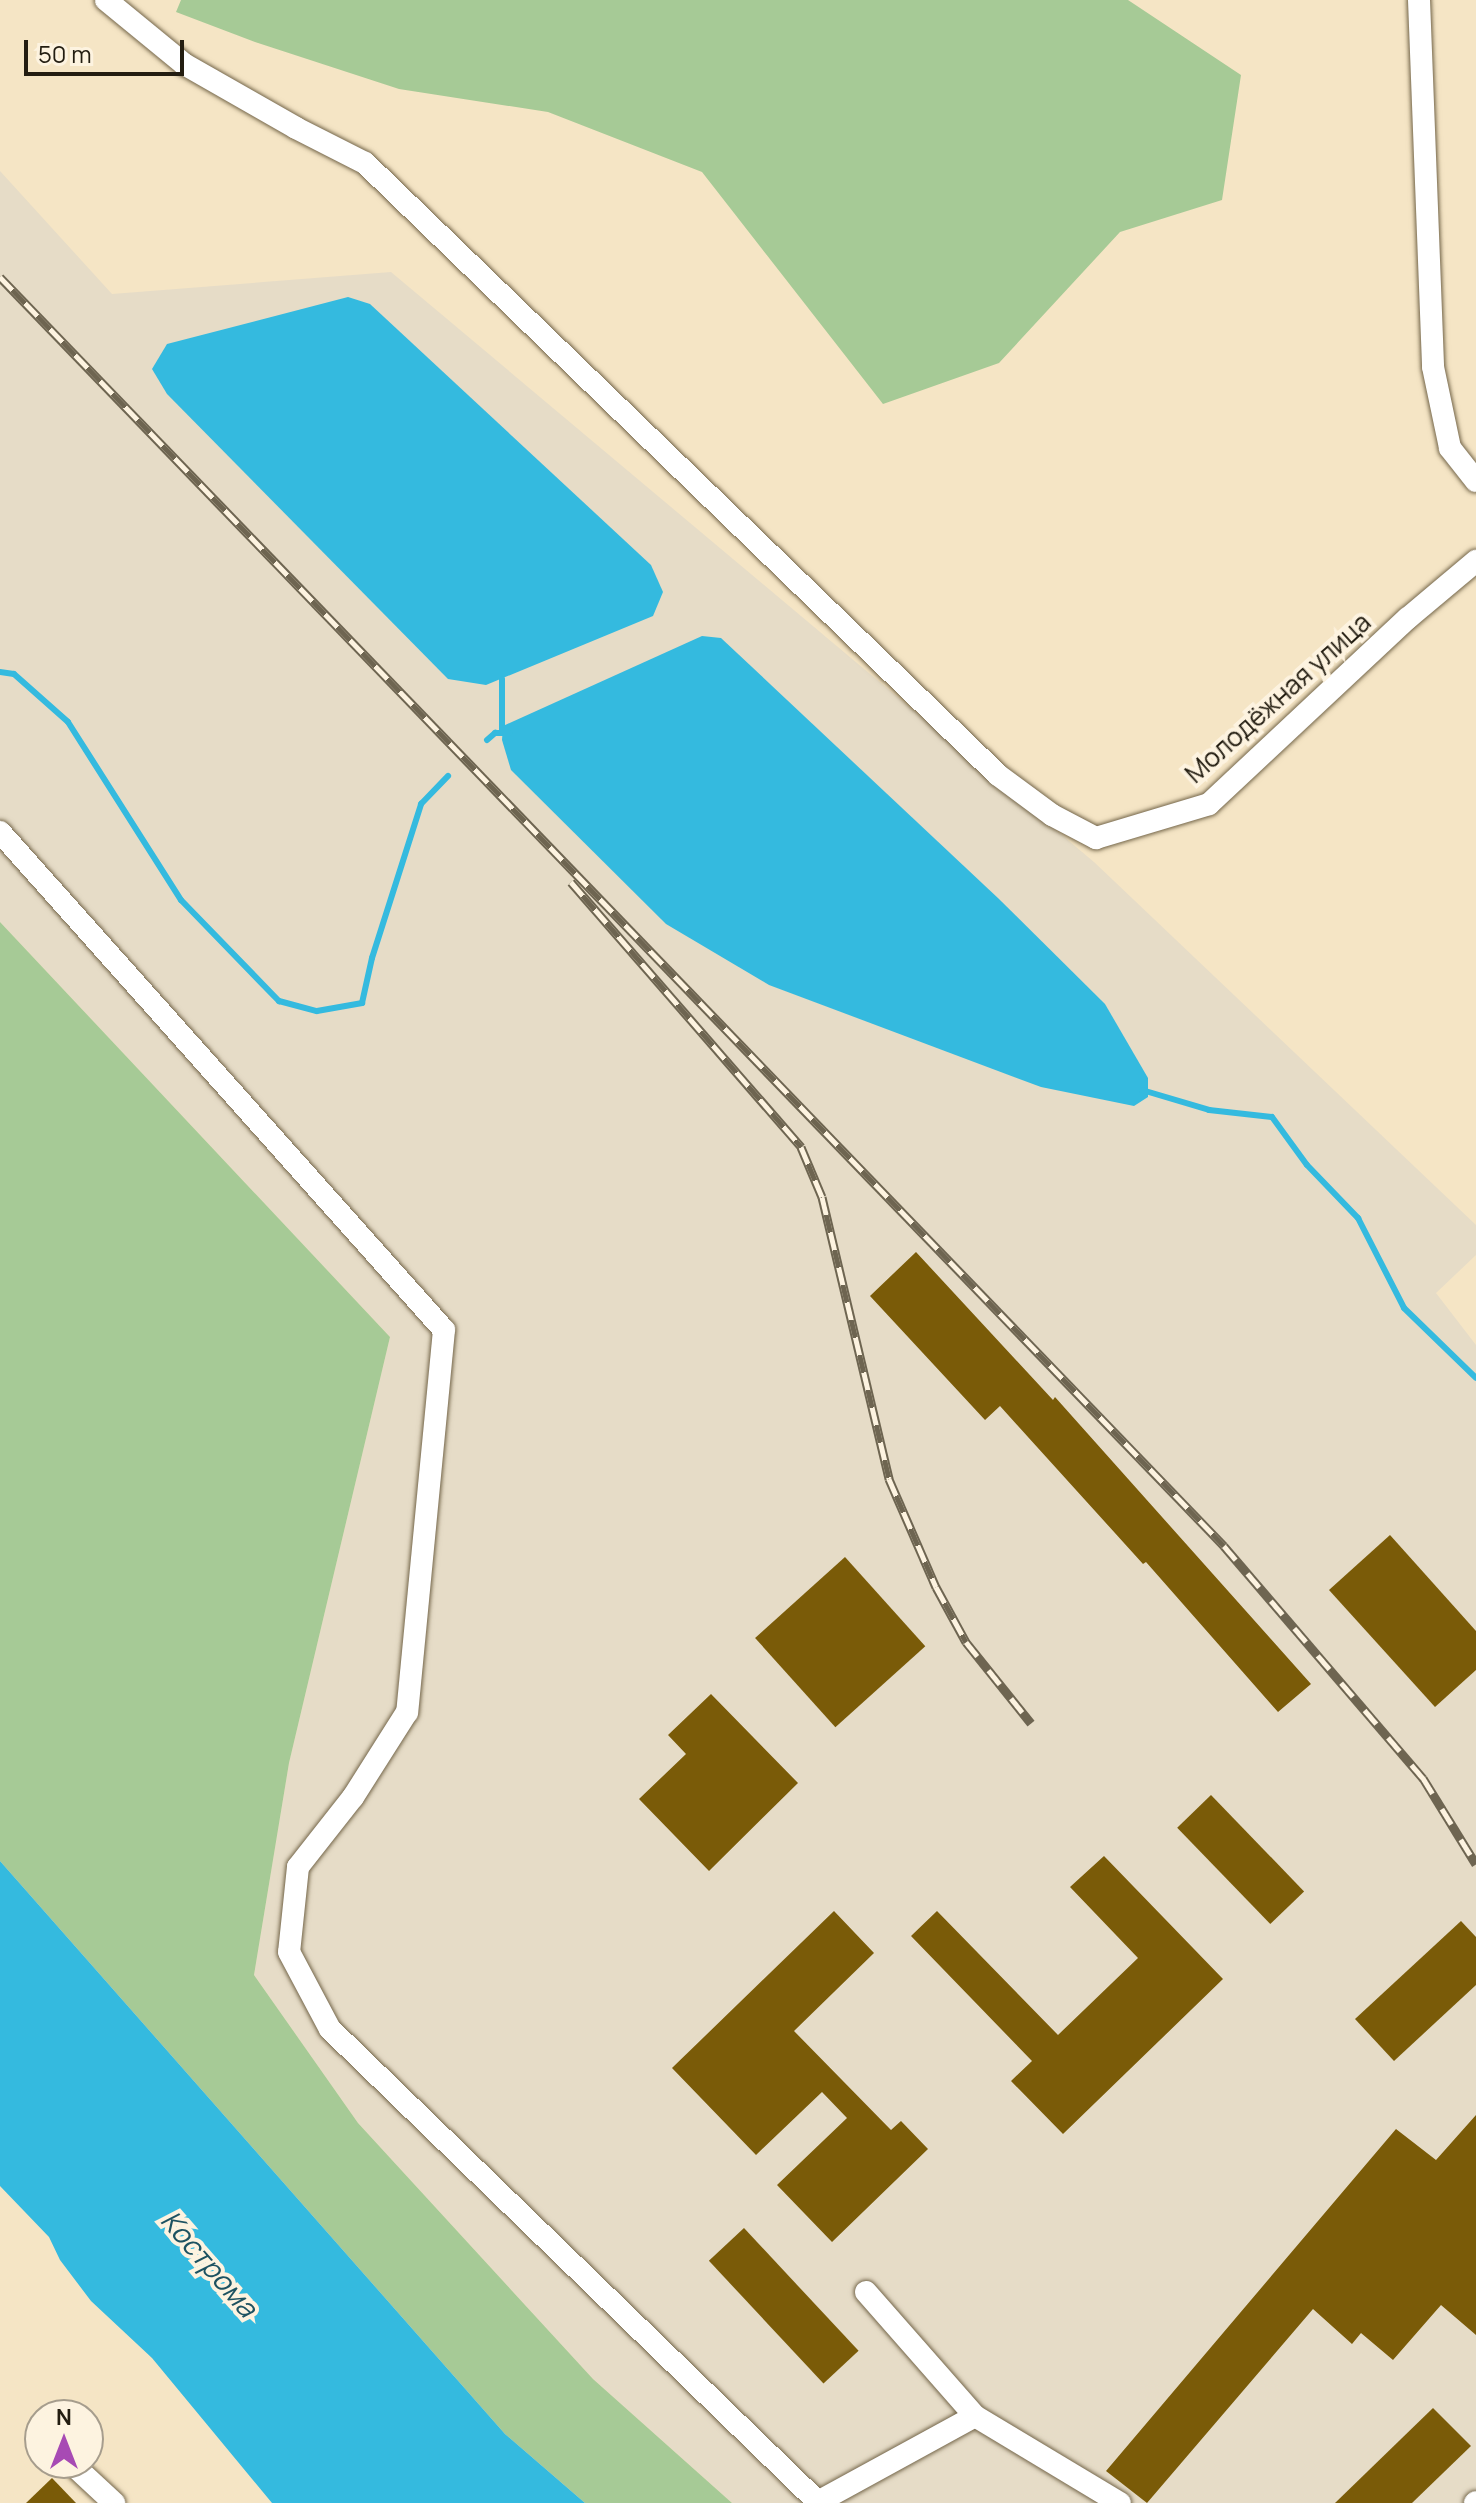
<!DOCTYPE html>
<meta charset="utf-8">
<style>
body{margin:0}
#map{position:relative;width:1476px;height:2503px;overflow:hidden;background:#f5e5c5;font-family:Manrope,sans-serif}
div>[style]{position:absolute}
.industrial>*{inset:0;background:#e6dcc7}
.green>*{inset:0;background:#a6ca96}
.water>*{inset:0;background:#34badf}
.stream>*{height:6px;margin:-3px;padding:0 3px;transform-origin:3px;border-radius:3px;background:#34badf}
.building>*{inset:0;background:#7a5b08;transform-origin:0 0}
.roads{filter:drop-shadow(0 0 2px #74664a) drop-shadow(0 0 2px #74664a)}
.minor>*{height:22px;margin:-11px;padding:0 11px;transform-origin:11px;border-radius:11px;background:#fff}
.rail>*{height:9px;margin-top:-4.5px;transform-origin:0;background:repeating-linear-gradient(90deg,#fdf3e0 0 18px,#6e6551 0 36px);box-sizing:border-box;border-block:2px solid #6e6551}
span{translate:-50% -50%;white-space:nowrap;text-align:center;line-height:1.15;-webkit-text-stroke:8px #fdf3e0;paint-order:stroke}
.street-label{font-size:26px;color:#231d11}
.water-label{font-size:28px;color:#1d5261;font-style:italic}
.north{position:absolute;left:24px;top:2399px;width:80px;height:80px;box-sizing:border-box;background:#fdf3e0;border:2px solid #a69d8d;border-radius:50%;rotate:0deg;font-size:22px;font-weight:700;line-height:32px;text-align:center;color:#231d11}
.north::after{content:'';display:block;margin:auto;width:28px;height:36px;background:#a74ab4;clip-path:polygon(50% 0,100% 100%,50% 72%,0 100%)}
.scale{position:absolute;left:24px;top:40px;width:160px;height:36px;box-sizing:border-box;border:4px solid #231d11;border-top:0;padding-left:10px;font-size:24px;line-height:28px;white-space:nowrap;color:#231d11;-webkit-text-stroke:6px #fdf3e0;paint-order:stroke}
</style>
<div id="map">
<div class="industrial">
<div style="clip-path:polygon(0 171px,112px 294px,391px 272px,1094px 862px,1476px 1225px,1476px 1255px,1436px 1293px,1476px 1345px,1476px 2503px,732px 2503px,593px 2379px,358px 2123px,254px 1975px,289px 1763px,390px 1337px,0 922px)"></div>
</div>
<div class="green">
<div style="clip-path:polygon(181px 0,1128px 0,1241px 75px,1222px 200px,1120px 232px,999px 363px,883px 404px,702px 172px,548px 112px,399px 89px,255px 42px,176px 12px)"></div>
<div style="clip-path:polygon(0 922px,390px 1337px,289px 1763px,254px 1975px,358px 2123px,593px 2379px,732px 2503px,585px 2503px,505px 2434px,0 1861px)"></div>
</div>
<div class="water">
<div style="clip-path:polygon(348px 297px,370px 304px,651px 565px,663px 592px,653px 616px,486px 685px,448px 679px,167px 394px,152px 369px,167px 344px)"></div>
<div style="clip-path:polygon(702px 636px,721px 638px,999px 899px,1105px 1004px,1148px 1078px,1148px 1097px,1134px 1106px,1041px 1087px,769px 985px,666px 924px,511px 770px,502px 740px,503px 726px)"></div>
<div style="clip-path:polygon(0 1861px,505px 2434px,585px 2503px,272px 2503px,152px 2358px,91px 2301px,60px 2260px,49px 2237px,0 2186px)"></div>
</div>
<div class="stream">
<div style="left:0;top:672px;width:14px;rotate:8deg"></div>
<div style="left:14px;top:674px;width:72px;rotate:41.6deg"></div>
<div style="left:68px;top:722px;width:211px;rotate:57.6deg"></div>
<div style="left:181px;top:900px;width:141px;rotate:45.9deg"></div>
<div style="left:279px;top:1001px;width:39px;rotate:15deg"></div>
<div style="left:317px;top:1011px;width:46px;rotate:-10.1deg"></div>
<div style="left:362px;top:1003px;width:46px;rotate:-77.5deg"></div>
<div style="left:372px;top:958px;width:162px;rotate:-72.3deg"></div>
<div style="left:421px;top:804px;width:39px;rotate:-46deg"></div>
<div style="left:502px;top:679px;width:54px;rotate:90deg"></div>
<div style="left:487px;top:740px;width:11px;rotate:-41deg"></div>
<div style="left:495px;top:733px;width:15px"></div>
<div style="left:1142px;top:1090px;width:70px;rotate:16.6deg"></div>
<div style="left:1209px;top:1110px;width:63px;rotate:6.3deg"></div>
<div style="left:1272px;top:1117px;width:59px;rotate:53.9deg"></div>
<div style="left:1307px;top:1165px;width:74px;rotate:46.1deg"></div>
<div style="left:1358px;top:1218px;width:101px;rotate:62.9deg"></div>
<div style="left:1404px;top:1308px;width:100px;rotate:44.2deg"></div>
</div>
<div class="building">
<div style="clip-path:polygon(916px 1252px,1053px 1400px,1055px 1397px,1311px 1684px,1278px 1712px,1146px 1562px,1143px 1564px,1000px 1406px,985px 1420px,870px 1296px)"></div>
<div style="clip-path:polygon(1390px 1535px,1476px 1631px,1476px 1670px,1435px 1707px,1329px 1590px)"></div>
<div style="left:845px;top:1557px;width:120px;height:121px;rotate:48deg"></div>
<div style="clip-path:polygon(711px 1694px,798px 1783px,709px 1871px,639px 1799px,686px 1754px,668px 1735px)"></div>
<div style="left:1211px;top:1795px;width:134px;height:47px;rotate:46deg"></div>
<div style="clip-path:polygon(1104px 1856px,1223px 1979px,1063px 2134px,1011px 2081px,1032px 2061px,911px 1936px,937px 1911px,1058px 2035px,1138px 1958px,1070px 1887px)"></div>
<div style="clip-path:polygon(834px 1911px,874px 1953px,794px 2031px,891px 2130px,901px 2121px,928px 2149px,832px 2242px,777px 2185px,847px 2118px,822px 2092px,756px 2155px,672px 2068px)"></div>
<div style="clip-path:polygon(1461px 1921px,1476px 1937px,1476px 1985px,1394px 2061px,1355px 2019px)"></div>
<div style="clip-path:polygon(1476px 2115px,1476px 2335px,1441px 2305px,1393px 2360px,1361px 2333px,1352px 2344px,1313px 2309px,1147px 2503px,1106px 2471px,1396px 2129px,1436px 2160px)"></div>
<div style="left:744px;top:2228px;width:168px;height:48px;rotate:47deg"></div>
<div style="clip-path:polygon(1433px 2408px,1471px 2446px,1412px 2503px,1335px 2503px)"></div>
<div style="clip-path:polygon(52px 2478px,76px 2503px,26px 2503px)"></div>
</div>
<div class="roads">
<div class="minor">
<div style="left:106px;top:0;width:101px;rotate:39.4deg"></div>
<div style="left:184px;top:64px;width:129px;rotate:29.7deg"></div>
<div style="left:296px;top:128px;width:77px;rotate:26.9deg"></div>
<div style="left:365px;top:163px;width:880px;rotate:44.03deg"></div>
<div style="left:998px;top:775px;width:67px;rotate:36.5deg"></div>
<div style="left:1052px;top:815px;width:50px;rotate:27.6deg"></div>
<div style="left:1096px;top:838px;width:118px;rotate:-16.7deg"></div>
<div style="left:1209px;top:804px;width:272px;rotate:-43.1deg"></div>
<div style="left:1408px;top:618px;width:89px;rotate:-40deg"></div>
<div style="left:1419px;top:0;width:367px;rotate:87.8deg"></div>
<div style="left:1433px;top:367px;width:83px;rotate:78.1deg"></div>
<div style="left:1450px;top:448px;width:42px;rotate:51.8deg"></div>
<div style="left:0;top:832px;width:667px;rotate:48.28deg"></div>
<div style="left:444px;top:1330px;width:384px;rotate:95.5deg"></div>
<div style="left:407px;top:1712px;width:101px;rotate:122.4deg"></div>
<div style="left:353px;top:1797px;width:89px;rotate:128.2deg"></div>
<div style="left:298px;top:1867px;width:85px;rotate:96deg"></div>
<div style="left:289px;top:1952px;width:87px;rotate:62deg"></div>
<div style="left:330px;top:2029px;width:680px;rotate:44.11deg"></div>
<div style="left:818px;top:2502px;width:179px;rotate:-28.7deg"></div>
<div style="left:866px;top:2292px;width:165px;rotate:48.7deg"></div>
<div style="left:975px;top:2416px;width:169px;rotate:31deg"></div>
<div style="left:71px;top:2463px;width:59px;rotate:42.9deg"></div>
<div style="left:1475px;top:2503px;width:1px;rotate:-45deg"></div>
</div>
</div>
<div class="rail">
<div style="left:0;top:277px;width:1763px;rotate:46.03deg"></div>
<div style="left:1224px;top:1546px;width:306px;rotate:49.4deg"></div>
<div style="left:1423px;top:1778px;width:101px;rotate:58.4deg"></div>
<div style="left:571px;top:882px;width:351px;rotate:49deg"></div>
<div style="left:801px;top:1147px;width:54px;rotate:67.2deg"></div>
<div style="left:822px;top:1197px;width:290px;rotate:76.6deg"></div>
<div style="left:889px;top:1479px;width:118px;rotate:66.5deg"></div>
<div style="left:936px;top:1587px;width:63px;rotate:61.4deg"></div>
<div style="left:966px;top:1642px;width:104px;rotate:51.3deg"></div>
</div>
<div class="street-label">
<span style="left:1278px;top:698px;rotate:-42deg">Молодёжная улица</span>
</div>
<div class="water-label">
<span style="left:210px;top:2263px;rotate:49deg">Кострома</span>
</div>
<div class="north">N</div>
<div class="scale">50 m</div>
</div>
